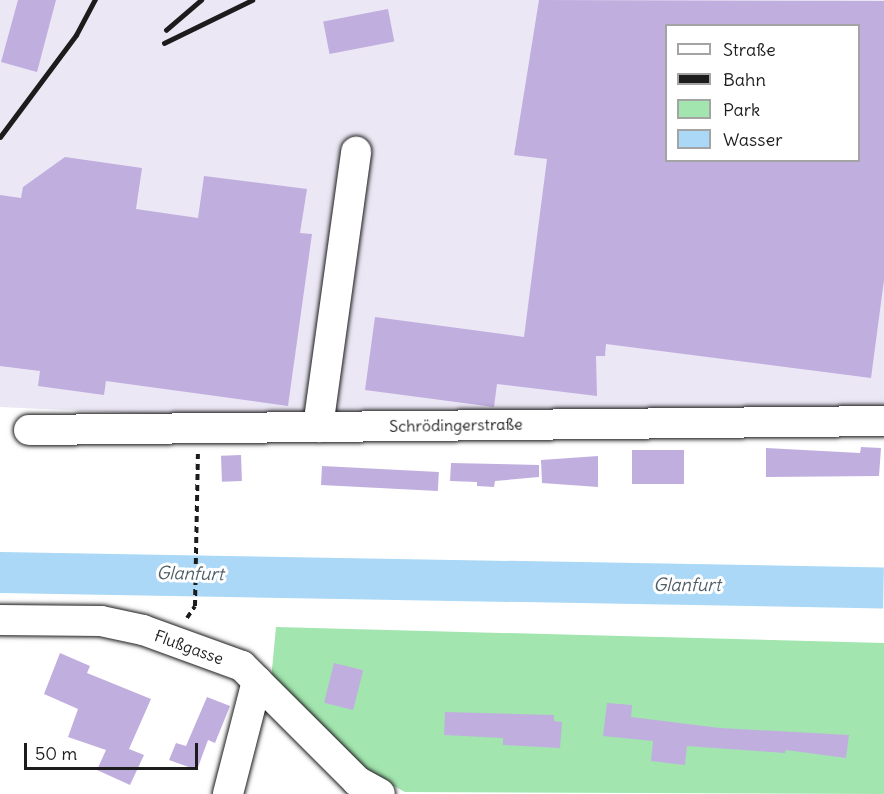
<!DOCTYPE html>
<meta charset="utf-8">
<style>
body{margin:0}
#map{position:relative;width:884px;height:794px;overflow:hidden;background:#fff;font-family:Delius,sans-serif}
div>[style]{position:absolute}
.built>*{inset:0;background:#ece7f5}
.green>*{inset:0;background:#a2e5af}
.water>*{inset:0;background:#aad8f6;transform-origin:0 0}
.building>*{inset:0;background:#c0aedf;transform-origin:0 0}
.path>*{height:4px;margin-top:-2px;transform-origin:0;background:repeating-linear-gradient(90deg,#1c1c1c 0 6px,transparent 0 10.5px)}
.roads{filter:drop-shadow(0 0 2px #1c1c1c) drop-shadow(0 0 2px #1c1c1c)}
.minor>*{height:30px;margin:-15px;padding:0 15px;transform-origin:15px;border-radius:15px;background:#fff}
.rail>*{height:4.5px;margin:-2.25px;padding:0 2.25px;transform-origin:2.25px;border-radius:2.25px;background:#1c1c1c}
span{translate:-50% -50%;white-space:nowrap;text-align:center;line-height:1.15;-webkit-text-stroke:6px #fff;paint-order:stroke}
.street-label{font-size:16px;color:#1c1c1c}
.water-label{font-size:18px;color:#4e5e68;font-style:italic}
.legend{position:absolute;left:665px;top:24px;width:195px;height:138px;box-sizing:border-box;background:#fff;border:2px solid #a4a4a4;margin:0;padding:8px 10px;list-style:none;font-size:18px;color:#1c1c1c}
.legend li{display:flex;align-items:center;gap:12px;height:30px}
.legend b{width:30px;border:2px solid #a4a4a4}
.scale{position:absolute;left:24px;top:743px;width:174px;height:27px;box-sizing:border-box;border:3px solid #1c1c1c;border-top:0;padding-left:8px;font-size:18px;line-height:21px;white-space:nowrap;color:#1c1c1c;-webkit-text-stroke:4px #fff;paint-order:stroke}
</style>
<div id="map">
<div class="built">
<div style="clip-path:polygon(evenodd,0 0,884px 0,884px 407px,218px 417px,0 407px,0 0,666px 26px,858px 26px,858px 160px,666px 160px,666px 26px)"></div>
</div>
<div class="green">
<div style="clip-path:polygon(276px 627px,884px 643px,884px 794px,405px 792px,363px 770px,271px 680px)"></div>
</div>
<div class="water">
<div style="left:0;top:552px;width:884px;height:41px;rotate:1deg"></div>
</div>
<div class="building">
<div style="clip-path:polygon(18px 0,56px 0,37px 72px,1px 62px)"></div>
<div style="clip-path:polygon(evenodd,539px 0,884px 1px,884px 280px,871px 378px,606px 344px,605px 356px,596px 356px,597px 396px,497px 384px,494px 407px,365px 390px,375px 317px,524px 337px,547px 159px,514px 155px,539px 0,666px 26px,858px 26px,858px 160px,666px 160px,666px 26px)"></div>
<div style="left:388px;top:9px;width:33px;height:66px;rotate:79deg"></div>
<div style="clip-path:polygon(65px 157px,142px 168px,136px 209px,198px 218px,204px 176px,307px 189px,300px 233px,312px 234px,288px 406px,106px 381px,104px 395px,38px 386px,40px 371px,0 366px,0 195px,21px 198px,23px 187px)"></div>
<div style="clip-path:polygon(861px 447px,881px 448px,879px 476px,766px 477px,766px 448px,860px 453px)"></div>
<div style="left:684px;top:450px;width:34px;height:52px;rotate:90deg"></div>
<div style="left:241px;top:455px;width:26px;height:20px;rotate:88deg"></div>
<div style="clip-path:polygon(598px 456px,598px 487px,542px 483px,541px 460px)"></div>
<div style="clip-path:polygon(451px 463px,539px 465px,539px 477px,495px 481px,494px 487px,477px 486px,477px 482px,450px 481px)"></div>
<div style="left:322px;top:466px;width:117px;height:19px;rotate:3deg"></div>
<div style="clip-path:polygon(60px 653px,90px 666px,87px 673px,151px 699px,129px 749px,144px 755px,130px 785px,97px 770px,106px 750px,68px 737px,78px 709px,44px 694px)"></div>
<div style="left:334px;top:663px;width:30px;height:41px;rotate:14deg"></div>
<div style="clip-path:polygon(207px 697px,230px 706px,215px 743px,208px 740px,197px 770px,169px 760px,176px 743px,186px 746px)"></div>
<div style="clip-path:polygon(607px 703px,632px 705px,631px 717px,720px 728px,849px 735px,846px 758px,786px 750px,785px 753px,687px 746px,685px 765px,651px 761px,653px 741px,603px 736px)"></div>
<div style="clip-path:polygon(445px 712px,554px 715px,554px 721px,562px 722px,560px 748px,503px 745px,503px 738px,444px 735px)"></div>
</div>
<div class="path">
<div style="left:187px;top:618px;width:14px;rotate:-56deg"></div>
<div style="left:195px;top:606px;width:152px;rotate:-88.9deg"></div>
</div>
<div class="roads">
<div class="minor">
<div style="left:318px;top:427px;width:278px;rotate:-82.1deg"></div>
<div style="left:29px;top:430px;width:855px;rotate:-0.6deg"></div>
<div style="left:0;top:620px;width:101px;rotate:0.6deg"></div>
<div style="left:101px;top:621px;width:43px;rotate:12.1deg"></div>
<div style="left:143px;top:630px;width:105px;rotate:20deg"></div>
<div style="left:242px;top:666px;width:21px;rotate:45deg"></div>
<div style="left:257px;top:681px;width:117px;rotate:104.4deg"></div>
<div style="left:257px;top:681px;width:141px;rotate:45deg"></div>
<div style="left:357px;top:781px;width:26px;rotate:29deg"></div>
</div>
</div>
<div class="rail">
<div style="left:166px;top:30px;width:46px;rotate:-40.6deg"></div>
<div style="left:164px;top:43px;width:98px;rotate:-26deg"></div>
<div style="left:0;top:137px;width:127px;rotate:-53.3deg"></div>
<div style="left:76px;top:35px;width:40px;rotate:-62deg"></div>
</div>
<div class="street-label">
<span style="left:456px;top:425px;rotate:-1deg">Schrödingerstraße</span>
<span style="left:189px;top:647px;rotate:20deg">Flußgasse</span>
</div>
<div class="water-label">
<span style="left:190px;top:574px;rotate:1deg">Glanfurt</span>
<span style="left:687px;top:585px">Glanfurt</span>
</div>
<ul class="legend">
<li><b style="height:8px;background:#fff"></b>Straße</li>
<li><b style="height:8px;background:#1c1c1c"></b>Bahn</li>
<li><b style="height:16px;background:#a2e5af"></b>Park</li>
<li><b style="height:16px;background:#aad8f6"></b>Wasser</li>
</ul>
<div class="scale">50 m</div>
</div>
